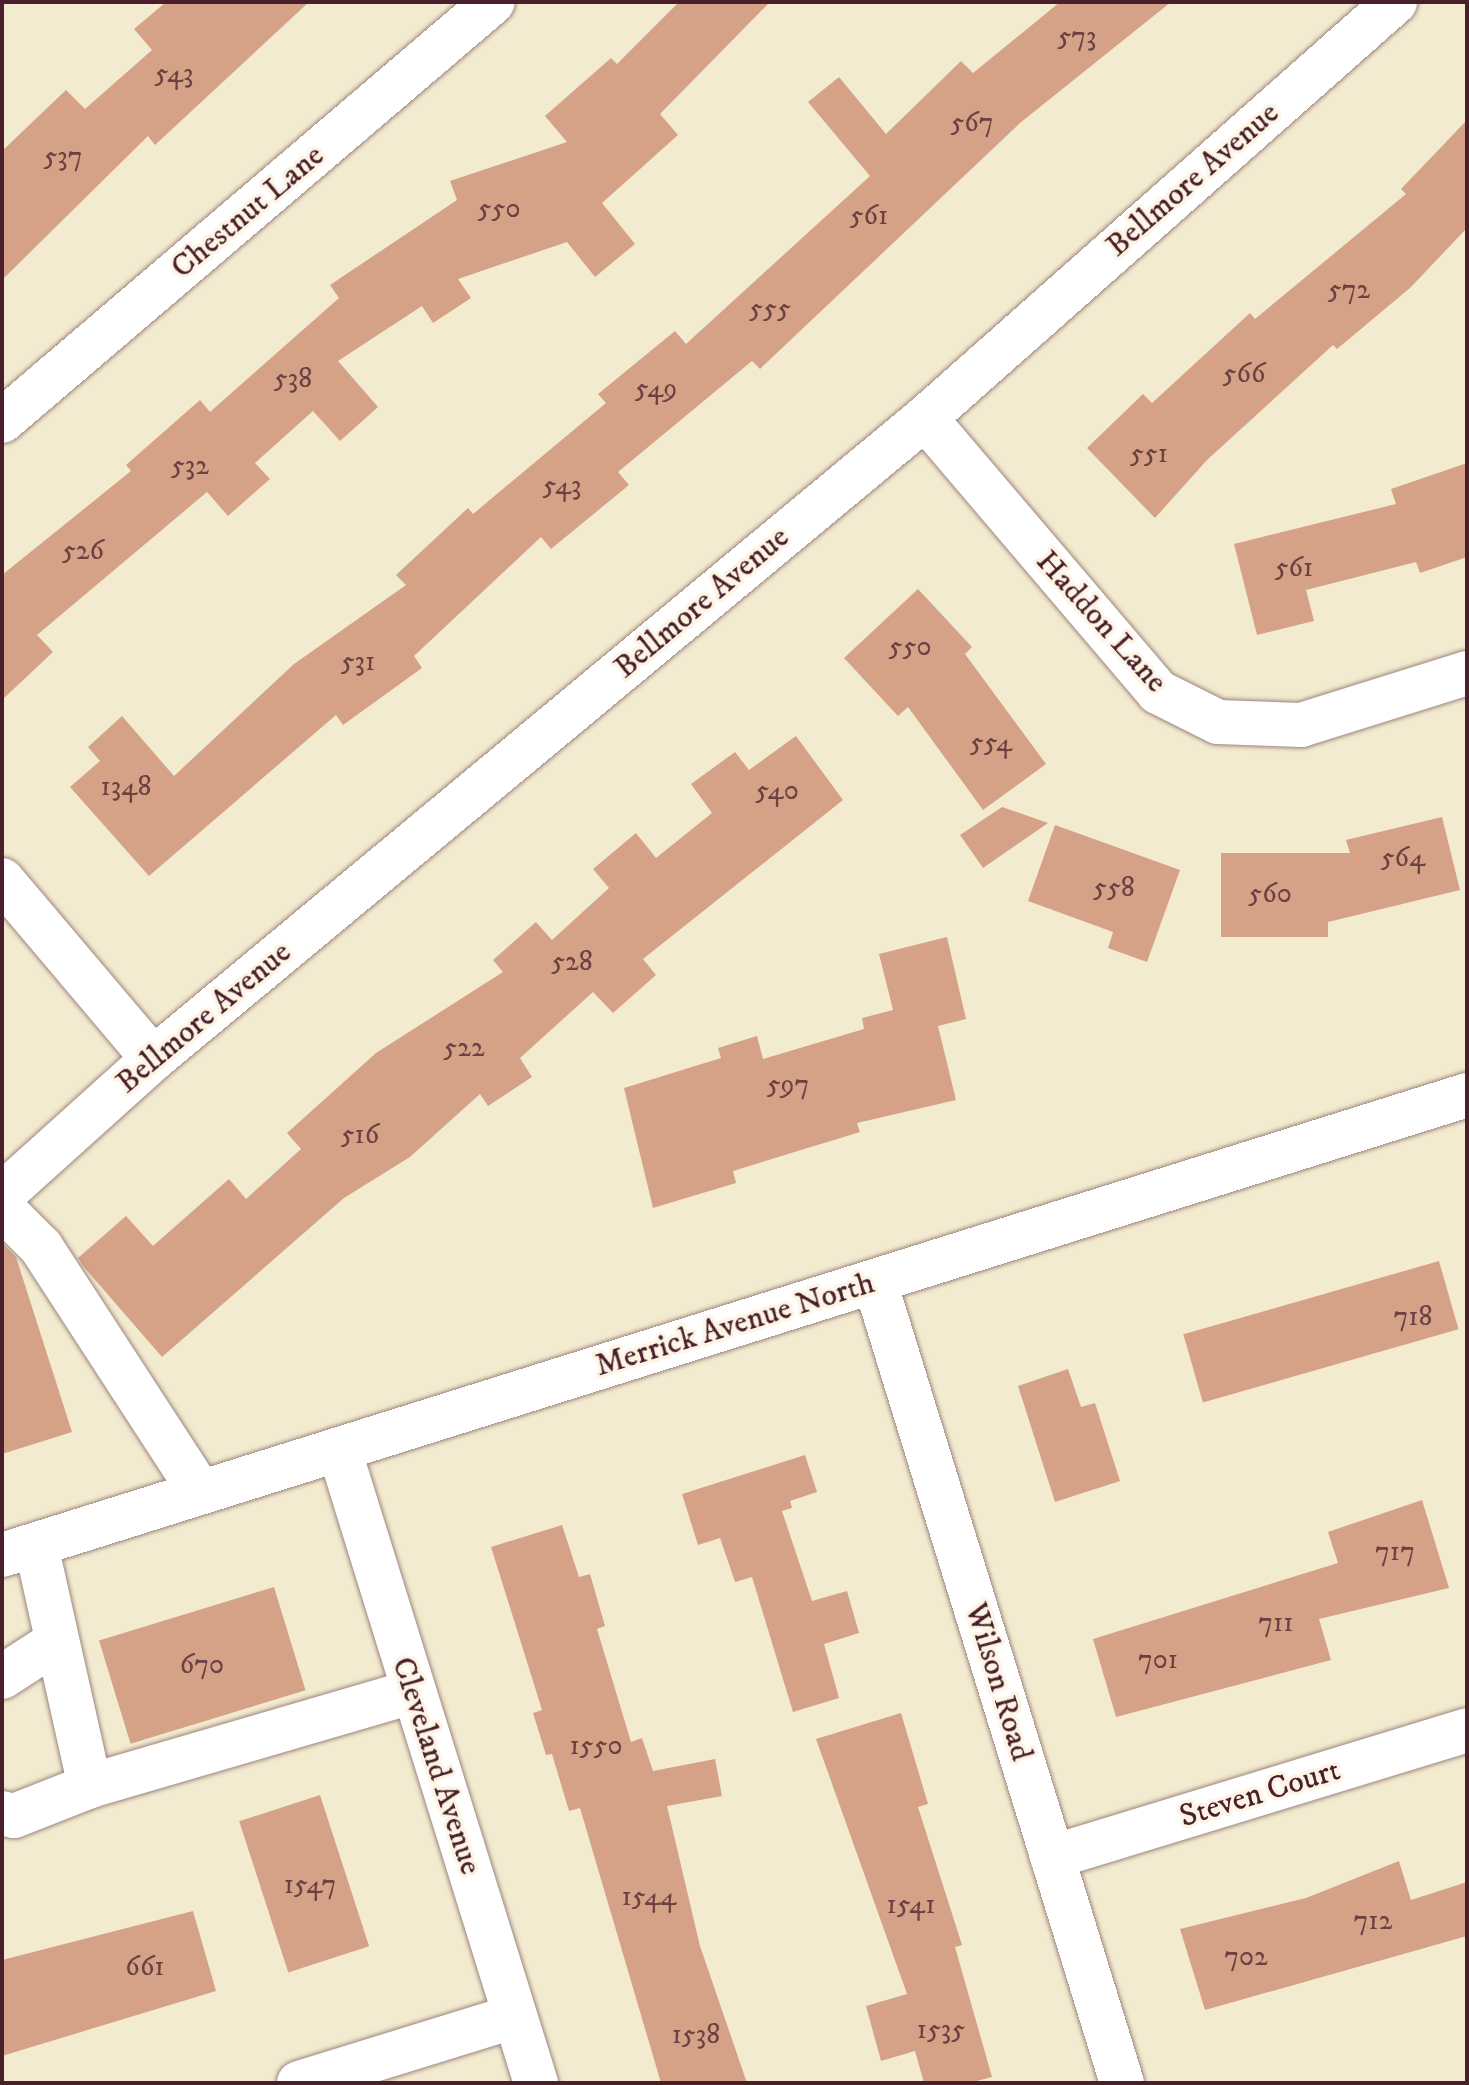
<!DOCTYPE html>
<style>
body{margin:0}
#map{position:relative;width:1469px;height:2085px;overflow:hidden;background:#f3ebd0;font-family:"IM FELL DW Pica",serif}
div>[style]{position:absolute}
.building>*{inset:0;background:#d5a287;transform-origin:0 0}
.roads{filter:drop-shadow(0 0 2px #9e857e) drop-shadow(0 0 2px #9e857e)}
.minor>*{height:44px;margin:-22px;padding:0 22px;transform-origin:22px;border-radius:22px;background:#fff}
.major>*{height:44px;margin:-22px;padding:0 22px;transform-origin:22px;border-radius:22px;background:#fff}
span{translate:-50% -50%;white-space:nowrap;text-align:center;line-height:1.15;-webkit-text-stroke:7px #fcf5e5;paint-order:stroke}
.number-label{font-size:28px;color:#6d4042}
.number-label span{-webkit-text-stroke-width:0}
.street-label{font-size:32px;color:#4a1f2b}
.frame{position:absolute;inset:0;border:4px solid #4a1f2b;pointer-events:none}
</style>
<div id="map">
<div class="building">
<div style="clip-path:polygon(166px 2px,309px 2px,155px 145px,148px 136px,2px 280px,2px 151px,66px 90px,85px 109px,152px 50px,134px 29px)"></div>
<div style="clip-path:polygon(679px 2px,770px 2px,660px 114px,678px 135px,602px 203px,635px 244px,595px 277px,567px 242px,458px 279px,471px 298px,433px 323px,422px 306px,338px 361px,378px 407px,340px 441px,313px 411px,255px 463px,270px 479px,228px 516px,207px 492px,37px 635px,53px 652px,2px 700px,2px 575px,131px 471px,126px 465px,200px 400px,210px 412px,339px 298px,330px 285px,457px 200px,450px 181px,567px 142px,545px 116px,611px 58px,617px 64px)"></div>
<div style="clip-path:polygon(1060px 2px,1171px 2px,1020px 123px,760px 369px,752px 361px,618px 472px,629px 485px,551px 549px,541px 537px,414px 656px,422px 668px,343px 725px,336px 715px,149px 876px,70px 787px,100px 761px,88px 747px,122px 716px,174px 776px,294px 664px,406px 585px,396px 575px,468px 508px,473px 514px,606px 403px,598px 394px,675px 331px,686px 344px,870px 176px,808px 102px,839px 77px,886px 134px,961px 61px,973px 73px)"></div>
<div style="clip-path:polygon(1467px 120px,1467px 228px,1410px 288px,1337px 349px,1333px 345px,1207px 460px,1155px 518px,1087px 448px,1143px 394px,1152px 403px,1250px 313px,1255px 319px,1406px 194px,1401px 189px)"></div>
<div style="clip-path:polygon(1467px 463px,1467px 557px,1420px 573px,1416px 562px,1306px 590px,1314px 621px,1257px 635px,1234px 544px,1396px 504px,1391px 489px)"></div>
<div style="clip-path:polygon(918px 589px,972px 647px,965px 654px,1046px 764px,983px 810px,908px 707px,898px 716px,844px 658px)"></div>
<div style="clip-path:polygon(796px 736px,843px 800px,643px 959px,656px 975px,613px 1013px,593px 992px,520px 1058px,532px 1077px,488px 1106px,480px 1094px,410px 1157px,344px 1198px,162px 1357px,83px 1266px,78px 1258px,126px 1216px,153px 1246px,229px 1179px,246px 1199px,301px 1149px,287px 1133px,376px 1053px,503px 972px,493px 960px,536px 922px,552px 940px,609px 888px,593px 869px,636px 833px,656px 858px,712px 813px,691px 784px,735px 752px,749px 770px)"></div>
<div style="clip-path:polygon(1002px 807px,1048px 823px,983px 868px,960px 835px)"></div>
<div style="clip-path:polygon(1442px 817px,1460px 890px,1328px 922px,1328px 937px,1221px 937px,1221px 853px,1350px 853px,1346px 840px)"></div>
<div style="clip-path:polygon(1055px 825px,1180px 870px,1147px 962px,1108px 948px,1113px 932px,1028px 901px)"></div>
<div style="clip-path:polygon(947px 937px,966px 1019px,938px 1026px,956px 1100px,857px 1123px,860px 1132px,733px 1171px,736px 1183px,653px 1208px,624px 1088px,721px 1058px,718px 1048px,757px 1036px,763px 1059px,864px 1029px,862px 1018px,893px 1010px,879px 954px)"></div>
<div style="clip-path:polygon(2px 1243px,16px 1257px,72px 1432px,2px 1454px)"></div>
<div style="left:1439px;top:1261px;width:71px;height:266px;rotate:74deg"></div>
<div style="clip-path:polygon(1068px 1369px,1081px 1407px,1095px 1403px,1120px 1481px,1055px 1502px,1018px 1386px)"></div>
<div style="clip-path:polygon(805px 1455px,817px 1492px,790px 1501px,792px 1508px,782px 1511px,812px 1601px,847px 1591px,859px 1633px,824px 1644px,839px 1698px,793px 1712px,752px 1577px,735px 1582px,720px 1538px,698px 1545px,682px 1494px)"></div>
<div style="clip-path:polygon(1422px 1500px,1449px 1588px,1319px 1619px,1331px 1660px,1116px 1717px,1093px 1639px,1338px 1563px,1328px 1532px)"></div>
<div style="clip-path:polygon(562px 1525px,579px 1577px,590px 1574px,605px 1626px,597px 1629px,631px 1742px,642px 1738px,653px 1771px,715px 1759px,722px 1796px,667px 1806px,700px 1946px,747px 2083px,661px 2083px,580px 1808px,569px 1811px,552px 1754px,546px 1755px,533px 1713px,542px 1710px,491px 1547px)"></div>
<div style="left:274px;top:1587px;width:108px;height:183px;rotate:73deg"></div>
<div style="clip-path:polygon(901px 1713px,928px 1804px,918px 1807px,962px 1945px,955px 1947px,992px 2077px,969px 2083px,924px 2083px,915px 2051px,881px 2061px,866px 2006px,907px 1994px,816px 1739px)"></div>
<div style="left:320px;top:1795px;width:159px;height:85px;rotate:72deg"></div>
<div style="clip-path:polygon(1399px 1861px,1411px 1900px,1467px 1882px,1467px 1936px,1205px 2010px,1180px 1929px,1306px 1898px)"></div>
<div style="clip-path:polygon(193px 1911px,216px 1991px,2px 2056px,2px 1960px)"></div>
</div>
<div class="roads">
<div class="minor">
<div style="left:925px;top:418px;width:360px;rotate:49.6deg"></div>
<div style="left:1158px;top:692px;width:67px;rotate:26.6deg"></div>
<div style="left:1218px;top:722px;width:83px;rotate:2.1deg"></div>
<div style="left:1301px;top:725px;width:174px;rotate:-17.4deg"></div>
<div style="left:2px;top:421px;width:645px;rotate:-40.48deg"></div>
<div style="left:2px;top:880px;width:234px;rotate:49.8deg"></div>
<div style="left:2px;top:1208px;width:55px;rotate:45deg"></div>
<div style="left:41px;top:1247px;width:292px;rotate:57deg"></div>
<div style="left:875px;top:1282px;width:838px;rotate:72.86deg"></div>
<div style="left:339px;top:1449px;width:664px;rotate:72.74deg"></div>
<div style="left:36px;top:1545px;width:247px;rotate:77.4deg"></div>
<div style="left:90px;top:1786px;width:334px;rotate:-16.3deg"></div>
<div style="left:2px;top:1677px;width:64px;rotate:-32.9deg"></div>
<div style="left:2px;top:1813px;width:12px;rotate:14deg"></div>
<div style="left:14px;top:1816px;width:82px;rotate:-21.5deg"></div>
<div style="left:1052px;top:1857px;width:434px;rotate:-17deg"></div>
<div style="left:299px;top:2083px;width:226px;rotate:-17.2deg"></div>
</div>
<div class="major">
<div style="left:2px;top:1195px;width:203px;rotate:-42deg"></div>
<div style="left:153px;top:1059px;width:1003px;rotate:-39.7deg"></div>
<div style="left:925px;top:418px;width:628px;rotate:-41.51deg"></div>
<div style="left:2px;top:1555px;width:1536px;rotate:-17.43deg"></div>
</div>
</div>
<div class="number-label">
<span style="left:1077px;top:37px">573</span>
<span style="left:174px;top:74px">543</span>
<span style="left:972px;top:123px">567</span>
<span style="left:63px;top:157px">537</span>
<span style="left:499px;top:209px">550</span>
<span style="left:869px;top:216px">561</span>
<span style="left:1349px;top:290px">572</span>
<span style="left:770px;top:309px">555</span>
<span style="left:1244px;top:374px">566</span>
<span style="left:293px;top:379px">538</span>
<span style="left:656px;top:389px">549</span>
<span style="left:1149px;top:454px">551</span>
<span style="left:190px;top:466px">532</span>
<span style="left:562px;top:486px">543</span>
<span style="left:83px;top:551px">526</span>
<span style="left:1294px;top:568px">561</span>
<span style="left:910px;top:647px">550</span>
<span style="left:358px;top:662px">531</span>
<span style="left:991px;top:743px">554</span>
<span style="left:126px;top:787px">1348</span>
<span style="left:777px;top:791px">540</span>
<span style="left:1403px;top:858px">564</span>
<span style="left:1114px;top:888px">558</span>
<span style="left:1270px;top:894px">560</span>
<span style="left:572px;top:962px">528</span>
<span style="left:464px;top:1048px">522</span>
<span style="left:788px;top:1085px">597</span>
<span style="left:360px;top:1135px">516</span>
<span style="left:1413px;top:1317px">718</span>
<span style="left:1395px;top:1552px">717</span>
<span style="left:1276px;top:1623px">711</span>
<span style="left:1158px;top:1660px">701</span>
<span style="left:202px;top:1665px">670</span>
<span style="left:596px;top:1746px">1550</span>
<span style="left:310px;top:1885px">1547</span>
<span style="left:649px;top:1897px">1544</span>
<span style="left:911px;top:1905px">1541</span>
<span style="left:1373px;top:1921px">712</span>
<span style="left:1246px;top:1957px">702</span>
<span style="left:145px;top:1967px">661</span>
<span style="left:941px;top:2030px">1535</span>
<span style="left:696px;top:2035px">1538</span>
</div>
<div class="street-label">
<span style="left:1193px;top:180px;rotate:-41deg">Bellmore Avenue</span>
<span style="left:248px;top:212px;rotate:-40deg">Chestnut Lane</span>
<span style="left:702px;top:603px;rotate:-40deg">Bellmore Avenue</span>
<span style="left:1101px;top:622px;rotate:48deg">Haddon Lane</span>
<span style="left:204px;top:1018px;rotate:-40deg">Bellmore Avenue</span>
<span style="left:735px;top:1325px;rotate:-17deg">Merrick Avenue North</span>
<span style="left:998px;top:1682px;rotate:73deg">Wilson Road</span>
<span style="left:436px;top:1766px;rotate:72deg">Cleveland Avenue</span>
<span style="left:1260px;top:1794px;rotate:-17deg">Steven Court</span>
</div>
<div class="frame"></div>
</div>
